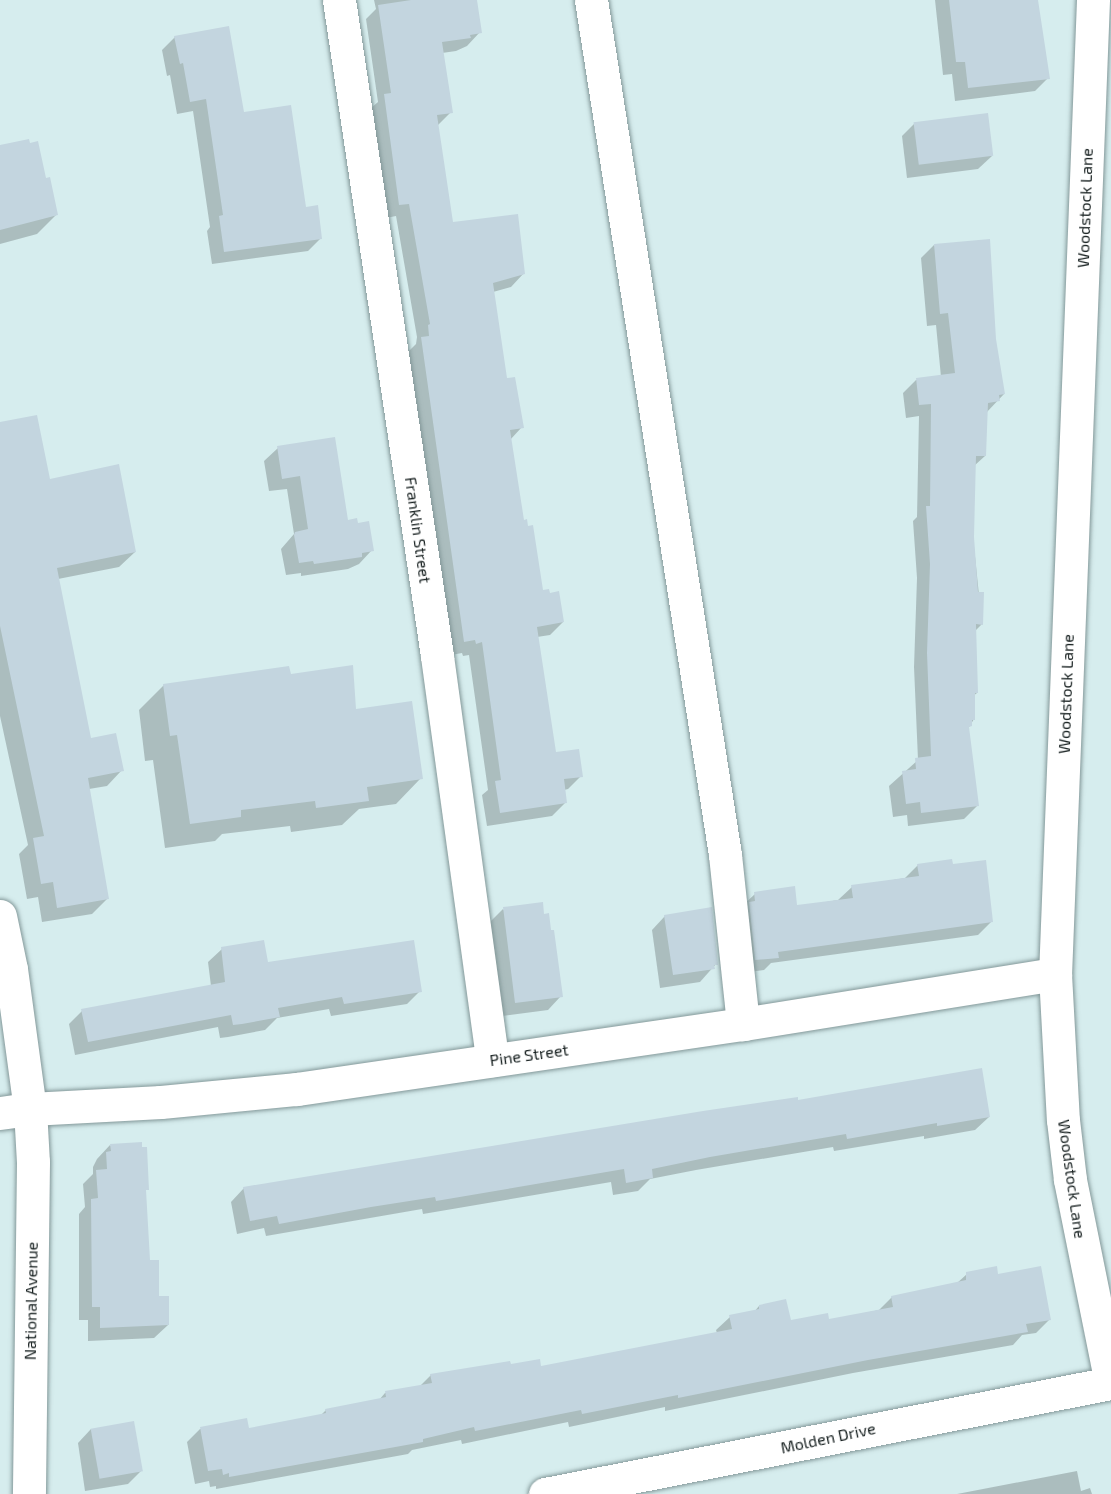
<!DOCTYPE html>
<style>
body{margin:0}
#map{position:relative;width:1111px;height:1494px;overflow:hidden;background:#d6edee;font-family:"Exo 2",sans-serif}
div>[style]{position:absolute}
.shadow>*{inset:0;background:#0003}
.building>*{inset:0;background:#c3d5df;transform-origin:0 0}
.roads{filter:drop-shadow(0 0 2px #839899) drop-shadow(0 0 2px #839899)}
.minor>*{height:33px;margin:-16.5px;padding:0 16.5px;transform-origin:16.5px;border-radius:16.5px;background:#fff}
span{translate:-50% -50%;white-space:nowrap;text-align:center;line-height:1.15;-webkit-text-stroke:5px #fff;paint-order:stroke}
.street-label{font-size:16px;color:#182121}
</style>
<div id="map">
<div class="shadow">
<div style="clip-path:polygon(374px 0,464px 0,480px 32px,467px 46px,456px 51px,442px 53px,451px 112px,437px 126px,452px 224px,524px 273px,511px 287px,493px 292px,506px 379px,522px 427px,510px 440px,523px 521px,542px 592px,563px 622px,550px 635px,537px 637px,555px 754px,581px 776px,568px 789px,564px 790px,565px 803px,552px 816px,487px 826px,482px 795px,488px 790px,469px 655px,463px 656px,462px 653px,451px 655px,445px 622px,408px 352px,416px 344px,417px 337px,396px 216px,386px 218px,371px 108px,378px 102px,366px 19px,376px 9px)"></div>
<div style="clip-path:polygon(935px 0,1037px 0,1048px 78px,1035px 91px,955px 101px,952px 74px,943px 75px)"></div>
<div style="clip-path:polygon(175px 37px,242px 114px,305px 209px,321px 238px,308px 251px,212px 264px,207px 231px,210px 227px,193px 111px,177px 114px,170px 75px,167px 76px,162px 50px)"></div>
<div style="clip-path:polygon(915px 123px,992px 156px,978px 169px,907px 178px,902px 136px)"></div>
<div style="clip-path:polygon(0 146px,45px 180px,56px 215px,37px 234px,0 244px)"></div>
<div style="clip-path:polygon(934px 245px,994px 339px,1004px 394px,986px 413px,985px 456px,974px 466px,973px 537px,982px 624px,975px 631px,977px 693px,973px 696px,974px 719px,968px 729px,977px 806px,964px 819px,908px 826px,907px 815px,893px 817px,889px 786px,918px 760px,914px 667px,917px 578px,913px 521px,917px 517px,919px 416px,906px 418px,903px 393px,916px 380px,941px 377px,936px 325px,927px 326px,921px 258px)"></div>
<div style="clip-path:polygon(0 424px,49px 481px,135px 552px,119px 567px,58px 579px,90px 740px,122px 770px,107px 786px,89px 789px,107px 899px,92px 914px,42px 922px,38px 897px,27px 899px,19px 854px,28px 845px,0 716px)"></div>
<div style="clip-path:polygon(278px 448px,372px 550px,359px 564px,348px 569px,301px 576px,301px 573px,286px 575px,281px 549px,294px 534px,287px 489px,269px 491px,264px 461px)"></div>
<div style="clip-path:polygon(289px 676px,355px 710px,421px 778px,396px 804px,359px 809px,342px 825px,291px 832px,290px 826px,222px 834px,215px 841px,165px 848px,153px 760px,145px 761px,139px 710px,164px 685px)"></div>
<div style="clip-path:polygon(918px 865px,991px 922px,978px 935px,771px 963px,764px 970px,742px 973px,741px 907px,755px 894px,796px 907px,838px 900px,852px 887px,905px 878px)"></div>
<div style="clip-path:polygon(503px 909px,561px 996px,548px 1010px,502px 1016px,490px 922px)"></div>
<div style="clip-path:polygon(665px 916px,716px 964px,700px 982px,660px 988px,652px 930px)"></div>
<div style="clip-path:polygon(222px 949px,267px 964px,420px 991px,407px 1004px,331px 1016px,329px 1009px,277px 1018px,265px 1030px,228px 1037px,220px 1038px,218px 1027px,75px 1055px,69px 1024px,82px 1011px,211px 986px,208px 962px)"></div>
<div style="clip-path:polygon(797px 1102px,989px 1117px,975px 1130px,924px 1139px,924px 1136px,834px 1151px,833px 1147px,696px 1170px,650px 1179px,638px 1191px,613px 1195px,611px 1182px,423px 1214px,422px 1209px,266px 1236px,264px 1228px,237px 1234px,231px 1202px,244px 1188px)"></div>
<div style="clip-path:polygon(110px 1145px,147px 1189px,144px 1192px,149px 1262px,157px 1297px,168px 1325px,154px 1338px,88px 1341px,88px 1320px,79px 1320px,79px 1214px,85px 1207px,83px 1184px,93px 1174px,93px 1167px,97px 1159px)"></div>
<div style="clip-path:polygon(967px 1274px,997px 1276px,1050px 1319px,1036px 1333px,1022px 1335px,1013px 1345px,853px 1373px,665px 1411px,665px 1407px,569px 1427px,568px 1422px,462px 1444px,461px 1440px,412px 1450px,408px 1454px,216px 1489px,216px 1486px,210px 1487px,209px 1481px,195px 1484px,187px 1442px,200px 1429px,247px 1430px,320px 1416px,326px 1410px,379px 1400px,385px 1393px,420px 1386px,431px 1375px,510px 1366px,540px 1368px,717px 1333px,716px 1330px,730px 1317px,754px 1312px,759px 1306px,789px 1322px,828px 1321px,879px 1310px,892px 1297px,956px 1284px)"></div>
<div style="clip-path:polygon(91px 1429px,142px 1470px,128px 1484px,85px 1491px,78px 1443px)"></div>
<div style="clip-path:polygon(1077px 1471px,1081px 1491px,1090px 1488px,1092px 1494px,957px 1494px)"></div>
</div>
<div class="building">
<div style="clip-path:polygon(411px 0,477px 0,482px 33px,470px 35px,471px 38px,442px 42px,453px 113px,437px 115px,453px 222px,518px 214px,525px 274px,493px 283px,507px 378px,515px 377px,524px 428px,510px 430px,524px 520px,527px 519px,528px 526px,533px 525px,543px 590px,549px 589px,550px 593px,559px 591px,564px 622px,537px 627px,556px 752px,579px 749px,583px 777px,564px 779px,567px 803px,500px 813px,495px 781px,501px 780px,482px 642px,476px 644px,475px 640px,464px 642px,421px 337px,429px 336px,428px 325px,430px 324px,409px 204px,399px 205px,384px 94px,391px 93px,378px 5px)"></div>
<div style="clip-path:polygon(949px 0,1038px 0,1050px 79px,968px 88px,965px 62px,956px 62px)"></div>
<div style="clip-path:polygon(229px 26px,244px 112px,291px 105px,306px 207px,318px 205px,322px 239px,224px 252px,219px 216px,223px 215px,206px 99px,190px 102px,183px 63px,180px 64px,174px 36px)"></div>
<div style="left:988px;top:113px;width:43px;height:75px;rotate:83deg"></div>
<div style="clip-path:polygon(29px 139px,30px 143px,38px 141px,46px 178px,50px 177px,58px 215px,0 230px,0 145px)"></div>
<div style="clip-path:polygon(990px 239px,996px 339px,1005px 394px,999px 395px,1000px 401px,988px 403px,986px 456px,976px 456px,974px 537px,978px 592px,984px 592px,983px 625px,976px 624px,978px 693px,975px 693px,975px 720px,972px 720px,972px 726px,969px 727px,979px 806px,921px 813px,920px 802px,906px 804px,902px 771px,916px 769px,915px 758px,931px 756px,927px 653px,930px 564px,926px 506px,930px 506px,931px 404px,919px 405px,916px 378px,955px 373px,948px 313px,940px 314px,934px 244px)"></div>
<div style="clip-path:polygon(37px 415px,50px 479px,119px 464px,136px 552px,57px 568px,91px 738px,116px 733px,124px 771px,88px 778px,109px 899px,57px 908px,53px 882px,41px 884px,33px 838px,44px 836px,0 626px,0 422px)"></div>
<div style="clip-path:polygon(335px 437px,348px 520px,357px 518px,358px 523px,369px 521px,374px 551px,362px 553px,362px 557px,314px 564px,313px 561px,299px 563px,294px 535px,295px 532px,308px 529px,300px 476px,282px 479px,277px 446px)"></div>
<div style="clip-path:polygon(353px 665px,356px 709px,412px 701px,423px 779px,367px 787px,369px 801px,316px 808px,315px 801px,241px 810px,241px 817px,190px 824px,177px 735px,170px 736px,163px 684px,289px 666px,291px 674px)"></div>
<div style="clip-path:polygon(952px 859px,953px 864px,986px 860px,993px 922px,778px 952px,779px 958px,755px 960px,749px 902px,755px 901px,754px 892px,795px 886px,797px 905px,853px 898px,851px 885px,919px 876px,917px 864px)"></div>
<div style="clip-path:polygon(543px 902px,544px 914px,549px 913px,551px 930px,554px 930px,563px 997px,515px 1003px,503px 907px)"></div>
<div style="clip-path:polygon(712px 907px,718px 965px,714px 965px,715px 969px,673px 975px,664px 915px)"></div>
<div style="clip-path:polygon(264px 940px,268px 962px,414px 940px,422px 992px,344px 1004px,342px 997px,278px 1008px,280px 1017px,242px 1024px,233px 1025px,231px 1015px,88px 1042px,81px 1009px,225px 982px,221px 947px)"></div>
<div style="clip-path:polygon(982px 1068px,990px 1117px,937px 1126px,937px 1123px,847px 1139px,846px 1134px,710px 1157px,652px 1169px,653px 1178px,626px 1183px,624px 1169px,436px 1201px,435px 1197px,371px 1207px,279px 1224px,277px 1216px,250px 1221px,243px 1187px,703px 1111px,798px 1097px,798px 1100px)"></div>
<div style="clip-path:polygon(142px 1142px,142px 1147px,147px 1147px,149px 1190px,146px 1190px,150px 1260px,159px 1260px,159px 1296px,169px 1296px,169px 1325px,100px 1328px,100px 1307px,92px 1307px,91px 1199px,98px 1198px,96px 1170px,107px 1169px,106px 1152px,111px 1151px,110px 1144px)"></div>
<div style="clip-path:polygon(997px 1266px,998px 1274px,1041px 1266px,1051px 1320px,1026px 1324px,1028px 1332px,868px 1360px,678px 1398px,678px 1395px,582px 1414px,581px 1410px,475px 1431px,474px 1427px,423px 1439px,423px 1442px,229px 1477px,229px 1473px,223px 1475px,222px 1469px,208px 1471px,200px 1427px,247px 1418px,249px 1428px,326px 1413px,325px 1409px,386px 1397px,385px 1391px,432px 1383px,430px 1374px,510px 1361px,511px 1364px,540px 1359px,541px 1366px,732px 1329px,729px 1315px,759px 1309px,759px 1305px,786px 1299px,791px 1320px,828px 1313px,829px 1319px,893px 1307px,891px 1296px,966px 1280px,966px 1272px)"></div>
<div style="left:134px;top:1421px;width:51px;height:44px;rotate:80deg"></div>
</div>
<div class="roads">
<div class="minor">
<div style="left:339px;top:0;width:663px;rotate:81.5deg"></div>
<div style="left:437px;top:656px;width:408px;rotate:82.2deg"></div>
<div style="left:591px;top:0;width:865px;rotate:81.09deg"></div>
<div style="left:725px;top:855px;width:170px;rotate:83.9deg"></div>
<div style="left:1093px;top:0;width:975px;rotate:92.23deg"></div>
<div style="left:1055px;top:974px;width:146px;rotate:86.9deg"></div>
<div style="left:1063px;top:1120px;width:60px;rotate:83.3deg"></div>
<div style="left:1070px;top:1180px;width:207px;rotate:78.6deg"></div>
<div style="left:0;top:916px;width:54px;rotate:78.3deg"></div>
<div style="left:11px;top:969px;width:141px;rotate:82.3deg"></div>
<div style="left:30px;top:1109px;width:53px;rotate:86.8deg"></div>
<div style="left:33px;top:1162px;width:332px;rotate:90.7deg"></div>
<div style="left:0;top:1113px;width:30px;rotate:-8deg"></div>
<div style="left:30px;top:1109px;width:131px;rotate:-3.1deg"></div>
<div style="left:161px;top:1102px;width:137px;rotate:-5.5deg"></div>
<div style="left:297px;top:1089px;width:451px;rotate:-8.3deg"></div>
<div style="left:743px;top:1024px;width:316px;rotate:-9.1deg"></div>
<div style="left:545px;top:1494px;width:577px;rotate:-11.1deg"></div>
</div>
</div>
<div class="street-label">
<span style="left:1085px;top:208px;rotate:-88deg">Woodstock Lane</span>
<span style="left:418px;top:530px;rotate:82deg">Franklin Street</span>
<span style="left:1066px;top:694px;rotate:-88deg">Woodstock Lane</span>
<span style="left:529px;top:1055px;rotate:-8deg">Pine Street</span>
<span style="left:1072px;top:1179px;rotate:82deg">Woodstock Lane</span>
<span style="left:31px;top:1301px;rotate:-89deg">National Avenue</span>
<span style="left:828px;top:1438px;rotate:-12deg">Molden Drive</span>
</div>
</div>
